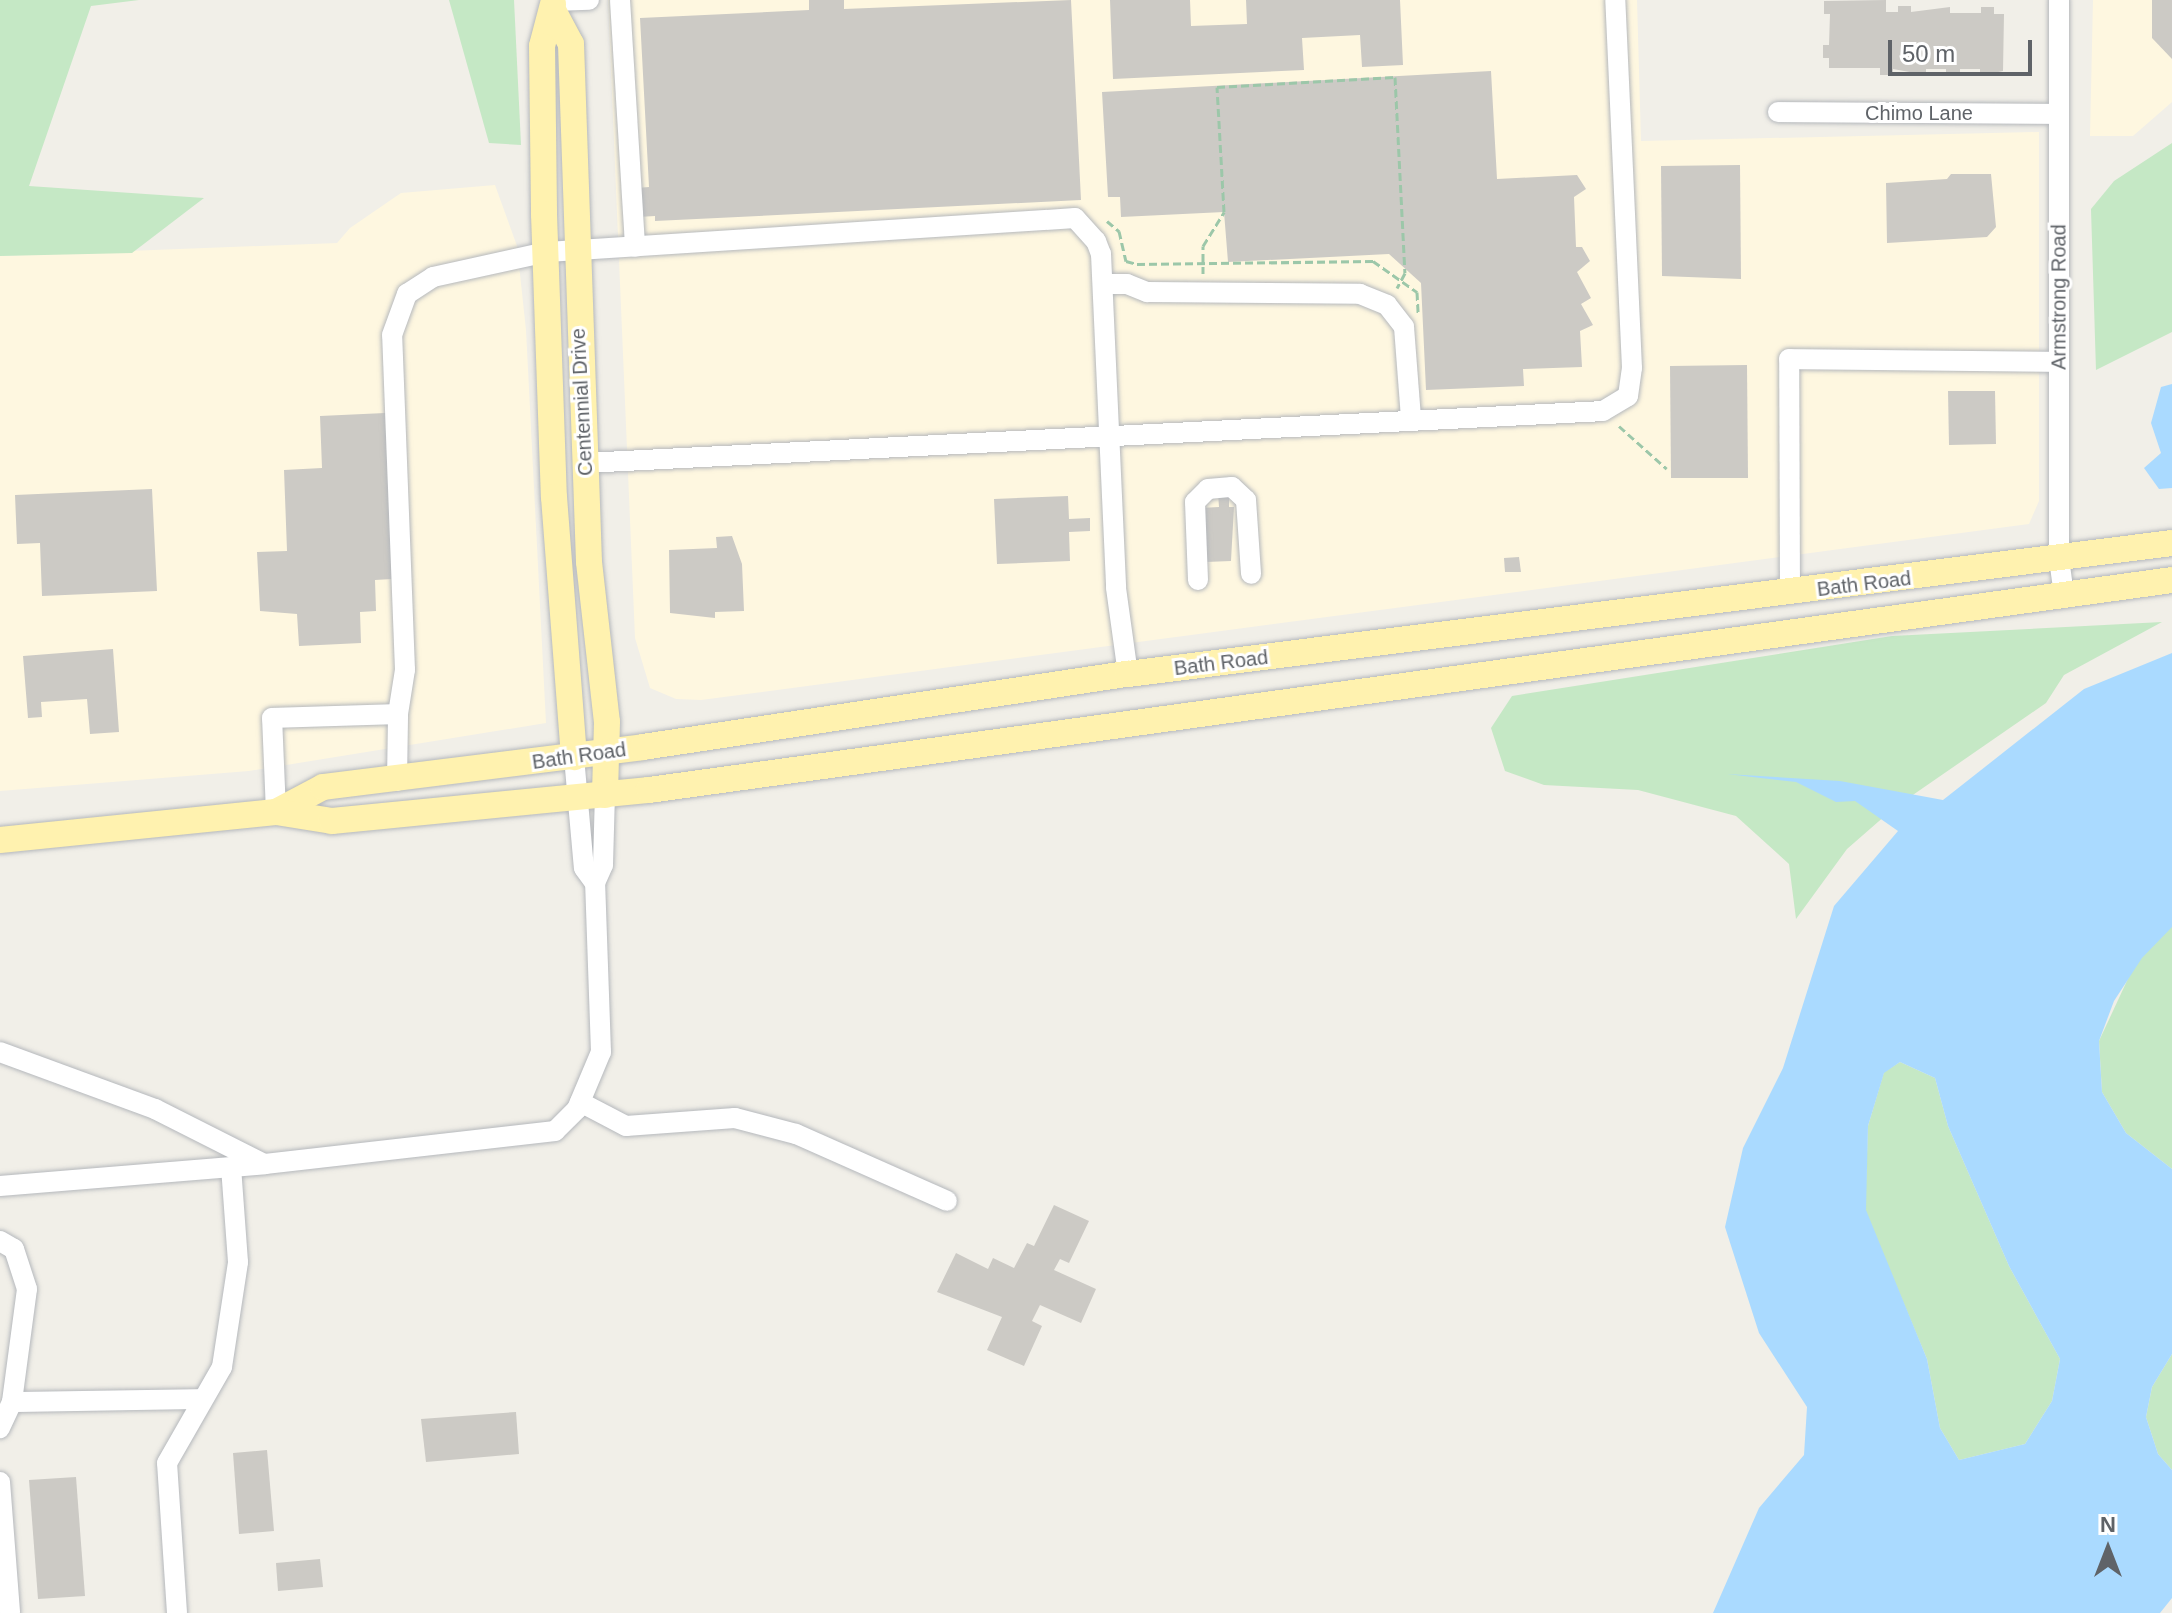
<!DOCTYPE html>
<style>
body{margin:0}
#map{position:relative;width:2172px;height:1613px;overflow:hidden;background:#f1efe8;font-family:Helvetica,sans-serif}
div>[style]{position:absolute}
.commercial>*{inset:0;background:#fef7e0}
.green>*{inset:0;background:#c5e8c5}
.water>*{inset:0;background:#aadaff}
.building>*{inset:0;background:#cccac5}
.path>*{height:3px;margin-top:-1.5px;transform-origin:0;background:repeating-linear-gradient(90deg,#9cc7a9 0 8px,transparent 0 12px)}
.roads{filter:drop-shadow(0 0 2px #b5b8bc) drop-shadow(0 0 2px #b5b8bc)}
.minor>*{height:20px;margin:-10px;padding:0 10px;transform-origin:10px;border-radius:10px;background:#fff}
.major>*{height:26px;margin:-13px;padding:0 13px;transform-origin:13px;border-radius:13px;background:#fff2af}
span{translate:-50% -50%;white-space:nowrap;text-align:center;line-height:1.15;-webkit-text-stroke:6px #fff;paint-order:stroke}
.street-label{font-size:20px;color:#5f6368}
.north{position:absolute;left:2068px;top:1509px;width:80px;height:80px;-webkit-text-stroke:6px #fff;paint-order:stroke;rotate:0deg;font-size:22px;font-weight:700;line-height:32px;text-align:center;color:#5f6368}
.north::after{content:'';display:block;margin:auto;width:28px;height:36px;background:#5f6368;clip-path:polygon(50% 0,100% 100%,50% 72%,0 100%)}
.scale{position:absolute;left:1888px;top:40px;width:144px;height:36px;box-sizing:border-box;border:4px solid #5f6368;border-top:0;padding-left:10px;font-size:24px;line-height:28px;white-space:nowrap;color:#5f6368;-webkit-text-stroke:6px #fff;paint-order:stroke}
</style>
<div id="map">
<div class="commercial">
<div style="clip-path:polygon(608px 0,1637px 0,1641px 141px,2039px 132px,2039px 501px,2029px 524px,701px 700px,676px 699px,650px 688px,635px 638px)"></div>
<div style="clip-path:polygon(2093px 0,2172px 0,2172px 102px,2133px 136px,2090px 136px)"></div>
<div style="clip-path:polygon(495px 185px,517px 246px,526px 330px,546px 723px,249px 771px,0 791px,0 256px,337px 243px,350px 228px,401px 193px)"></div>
</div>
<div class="green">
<div style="clip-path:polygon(0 0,139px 0,91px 6px,29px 186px,204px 198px,132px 253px,0 256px)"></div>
<div style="clip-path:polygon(449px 0,514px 0,521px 145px,489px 143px)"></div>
<div style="clip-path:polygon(2172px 143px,2172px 332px,2096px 370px,2091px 209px,2114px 181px)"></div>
<div style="clip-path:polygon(2162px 622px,2064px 675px,2046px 703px,1894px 808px,1847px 849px,1796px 919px,1789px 864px,1736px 816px,1638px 790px,1544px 785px,1505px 771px,1491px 728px,1512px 696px,1892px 636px)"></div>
<div style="clip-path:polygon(2172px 884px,2172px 1169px,2126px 1133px,2102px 1092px,2099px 1041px)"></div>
<div style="clip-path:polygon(1900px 1062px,1935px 1078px,1948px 1126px,2009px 1266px,2060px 1359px,2052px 1401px,2025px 1444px,1959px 1460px,1940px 1428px,1927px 1359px,1865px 1211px,1868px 1126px,1884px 1072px)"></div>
<div style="clip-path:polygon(2172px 1354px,2172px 1470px,2158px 1454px,2146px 1417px,2152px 1387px)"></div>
</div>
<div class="water">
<div style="clip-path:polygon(2172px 384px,2172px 488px,2159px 489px,2144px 468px,2161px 453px,2151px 423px,2161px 387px)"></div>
<div style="clip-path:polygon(evenodd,2172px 653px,2172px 927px,2142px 958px,2114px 1001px,2099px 1041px,2102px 1092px,2126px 1133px,2172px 1169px,2172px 1354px,2152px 1387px,2146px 1417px,2158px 1454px,2172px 1470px,2172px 1598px,2160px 1613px,1713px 1613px,1759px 1508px,1804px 1455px,1807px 1407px,1759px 1333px,1725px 1227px,1743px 1148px,1783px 1068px,1834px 906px,1898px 831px,1855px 801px,1836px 802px,1796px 782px,1727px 774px,1840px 781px,1943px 800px,2084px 689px,2172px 653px,1900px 1062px,1935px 1078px,1948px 1126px,2009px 1266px,2060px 1359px,2052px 1401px,2025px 1444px,1959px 1460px,1940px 1428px,1927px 1359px,1866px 1210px,1868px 1126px,1884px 1073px,1900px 1062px)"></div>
</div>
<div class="building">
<div style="clip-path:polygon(809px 0,844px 0,844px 9px,1071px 0,1081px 200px,655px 221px,655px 216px,638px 217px,637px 188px,649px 187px,640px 18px,809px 10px)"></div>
<div style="clip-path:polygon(1110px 0,1190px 0,1191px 26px,1247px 24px,1246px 0,1400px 0,1403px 65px,1362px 67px,1360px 35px,1302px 38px,1304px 70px,1113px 79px)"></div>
<div style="clip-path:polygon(1886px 0,1886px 12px,1898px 12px,1898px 6px,1911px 6px,1911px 12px,1950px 7px,1950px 13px,1981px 13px,1981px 7px,1994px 7px,1994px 14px,2004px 14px,2003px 71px,1980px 76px,1980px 69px,1960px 69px,1960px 76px,1946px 76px,1946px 69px,1926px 69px,1926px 75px,1893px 69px,1893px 75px,1880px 75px,1880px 68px,1829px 68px,1829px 58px,1823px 58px,1823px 45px,1829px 45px,1830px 14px,1824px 14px,1824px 1px)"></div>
<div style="clip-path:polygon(2152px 0,2172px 0,2172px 59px,2152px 38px)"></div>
<div style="clip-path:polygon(1491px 71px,1497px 179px,1577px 175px,1586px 189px,1574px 197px,1576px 247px,1582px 247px,1590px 261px,1577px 272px,1591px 298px,1581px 304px,1593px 325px,1580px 331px,1582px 367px,1523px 369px,1524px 386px,1426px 390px,1421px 283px,1389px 254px,1228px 262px,1224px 212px,1121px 217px,1120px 197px,1108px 197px,1102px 92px)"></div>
<div style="clip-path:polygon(1740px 165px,1741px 279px,1662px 276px,1661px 166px)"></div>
<div style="clip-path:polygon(1951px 174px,1991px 174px,1996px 227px,1987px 237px,1887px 243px,1886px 183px,1947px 179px)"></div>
<div style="clip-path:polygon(1747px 365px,1748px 478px,1671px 478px,1670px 366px)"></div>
<div style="clip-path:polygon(1948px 391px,1995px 391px,1996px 444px,1949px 445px)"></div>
<div style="clip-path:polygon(385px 413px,392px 579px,375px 580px,376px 611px,360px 612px,361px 643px,299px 646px,297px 614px,260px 611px,257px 552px,287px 551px,284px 470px,322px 468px,320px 416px)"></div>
<div style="clip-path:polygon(152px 489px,157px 591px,42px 596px,40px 543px,17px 544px,15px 495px)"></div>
<div style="clip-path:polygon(1229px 492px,1229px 507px,1234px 507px,1231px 561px,1206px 562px,1200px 508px,1219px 507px,1218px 493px)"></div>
<div style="clip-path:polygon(1068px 496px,1069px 519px,1090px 518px,1090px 531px,1069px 532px,1070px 561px,997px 564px,994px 499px)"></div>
<div style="clip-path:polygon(732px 536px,742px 564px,744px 611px,715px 612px,715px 618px,670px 613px,669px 550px,717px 548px,716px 537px)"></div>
<div style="clip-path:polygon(1519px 557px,1521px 572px,1505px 572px,1504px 558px)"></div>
<div style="clip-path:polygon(113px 649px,119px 732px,90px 734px,87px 699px,41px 702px,42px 717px,28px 718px,23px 656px)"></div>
<div style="clip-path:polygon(1054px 1205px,1089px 1221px,1069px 1263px,1060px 1259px,1054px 1270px,1096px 1289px,1081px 1323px,1040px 1305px,1032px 1321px,1042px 1326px,1024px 1366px,987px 1350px,1002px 1317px,937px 1292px,956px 1253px,988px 1269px,993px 1258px,1014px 1268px,1027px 1243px,1034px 1246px)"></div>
<div style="clip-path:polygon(516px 1412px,519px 1454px,426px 1462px,421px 1419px)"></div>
<div style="clip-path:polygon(267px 1450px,274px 1531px,239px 1534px,233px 1453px)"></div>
<div style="clip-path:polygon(76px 1477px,85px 1596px,38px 1599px,29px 1480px)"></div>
<div style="clip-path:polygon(320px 1559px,323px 1587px,278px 1591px,276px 1563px)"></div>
</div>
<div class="path">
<div style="left:1107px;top:221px;width:16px;rotate:40deg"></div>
<div style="left:1119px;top:231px;width:31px;rotate:77deg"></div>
<div style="left:1126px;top:261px;width:11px;rotate:15deg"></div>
<div style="left:1137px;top:264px;width:236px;rotate:-0.7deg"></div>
<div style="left:1373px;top:261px;width:54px;rotate:35.2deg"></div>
<div style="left:1417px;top:292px;width:21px;rotate:87deg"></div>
<div style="left:1203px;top:274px;width:28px;rotate:-90deg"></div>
<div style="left:1203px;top:246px;width:40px;rotate:-58deg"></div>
<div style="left:1224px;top:212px;width:125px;rotate:-93.2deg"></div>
<div style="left:1217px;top:87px;width:178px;rotate:-3.2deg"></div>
<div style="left:1395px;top:77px;width:196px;rotate:87.1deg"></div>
<div style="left:1405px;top:273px;width:17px;rotate:118deg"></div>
<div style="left:1619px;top:426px;width:64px;rotate:41.9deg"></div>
</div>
<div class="roads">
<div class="minor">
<div style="left:620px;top:0;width:247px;rotate:86.5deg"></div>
<div style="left:2059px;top:0;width:559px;rotate:90deg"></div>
<div style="left:2059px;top:559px;width:35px;rotate:82deg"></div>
<div style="left:553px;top:1px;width:36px;rotate:-2deg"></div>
<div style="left:1778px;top:112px;width:281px;rotate:0.4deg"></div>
<div style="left:1103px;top:284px;width:24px"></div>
<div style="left:1127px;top:284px;width:22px;rotate:22deg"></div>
<div style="left:1147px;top:292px;width:213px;rotate:0.5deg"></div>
<div style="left:1360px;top:294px;width:29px;rotate:22deg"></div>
<div style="left:1387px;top:305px;width:28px;rotate:52deg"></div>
<div style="left:1404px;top:327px;width:92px;rotate:85.6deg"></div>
<div style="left:585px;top:463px;width:1019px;rotate:-2.92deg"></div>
<div style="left:1603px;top:411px;width:29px;rotate:-31deg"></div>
<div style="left:1628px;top:396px;width:28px;rotate:-82deg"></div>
<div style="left:1632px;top:368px;width:368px;rotate:-92.6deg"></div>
<div style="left:1198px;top:580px;width:78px;rotate:-92.2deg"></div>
<div style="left:1195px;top:502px;width:18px;rotate:-45deg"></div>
<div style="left:1208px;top:489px;width:24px;rotate:-5deg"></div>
<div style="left:1232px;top:487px;width:19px;rotate:43deg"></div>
<div style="left:1246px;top:500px;width:74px;rotate:86.1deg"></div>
<div style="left:1790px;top:593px;width:234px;rotate:-90.2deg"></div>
<div style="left:1789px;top:359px;width:270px;rotate:0.6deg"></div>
<div style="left:574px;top:757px;width:111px;rotate:84.9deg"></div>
<div style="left:584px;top:868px;width:19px;rotate:54deg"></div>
<div style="left:397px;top:781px;width:67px;rotate:-89.1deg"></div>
<div style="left:398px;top:714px;width:45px;rotate:-81deg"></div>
<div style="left:405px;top:670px;width:335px;rotate:-92.2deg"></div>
<div style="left:392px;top:335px;width:44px;rotate:-69.9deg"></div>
<div style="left:407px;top:294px;width:31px;rotate:-33deg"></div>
<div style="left:433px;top:277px;width:117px;rotate:-12.4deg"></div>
<div style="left:547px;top:252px;width:529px;rotate:-3.68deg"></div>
<div style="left:1075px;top:218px;width:31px;rotate:48deg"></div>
<div style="left:1096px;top:241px;width:14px;rotate:69deg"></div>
<div style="left:1101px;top:254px;width:334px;rotate:87.4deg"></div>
<div style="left:1116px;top:588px;width:87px;rotate:82.1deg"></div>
<div style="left:276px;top:812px;width:94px;rotate:-92.4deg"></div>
<div style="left:272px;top:718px;width:126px;rotate:-1.8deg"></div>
<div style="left:0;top:1052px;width:165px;rotate:20.2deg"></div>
<div style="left:155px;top:1109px;width:122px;rotate:26.8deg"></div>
<div style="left:580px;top:1102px;width:52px;rotate:27.6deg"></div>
<div style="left:626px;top:1126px;width:109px;rotate:-4.2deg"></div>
<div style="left:735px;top:1118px;width:63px;rotate:14.7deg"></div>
<div style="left:796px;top:1134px;width:165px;rotate:23.9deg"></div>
<div style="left:0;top:1186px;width:266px;rotate:-4.7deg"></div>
<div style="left:265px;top:1164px;width:292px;rotate:-6.5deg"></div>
<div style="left:555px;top:1131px;width:31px;rotate:-45deg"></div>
<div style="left:577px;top:1109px;width:62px;rotate:-67.2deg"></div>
<div style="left:601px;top:1052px;width:169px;rotate:-92deg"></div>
<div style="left:595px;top:883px;width:20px;rotate:-66deg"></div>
<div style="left:603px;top:865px;width:70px;rotate:-88.4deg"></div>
<div style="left:0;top:1241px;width:16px;rotate:30deg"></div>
<div style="left:14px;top:1249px;width:42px;rotate:72deg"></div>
<div style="left:27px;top:1289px;width:114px;rotate:97.6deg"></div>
<div style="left:12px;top:1402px;width:29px;rotate:115deg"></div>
<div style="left:12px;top:1402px;width:189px;rotate:-0.9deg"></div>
<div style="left:0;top:1482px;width:131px;rotate:85.6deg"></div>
<div style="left:177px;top:1613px;width:150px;rotate:-93.8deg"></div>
<div style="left:167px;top:1463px;width:111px;rotate:-60.2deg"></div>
<div style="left:222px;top:1367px;width:106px;rotate:-81.3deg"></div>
<div style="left:238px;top:1262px;width:95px;rotate:-94.2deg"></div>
</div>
<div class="major">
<div style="left:553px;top:4px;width:43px;rotate:104.7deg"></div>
<div style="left:542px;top:46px;width:168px;rotate:89.3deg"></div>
<div style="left:544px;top:214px;width:283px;rotate:88deg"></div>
<div style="left:554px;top:497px;width:261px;rotate:85.6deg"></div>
<div style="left:554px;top:12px;width:36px;rotate:62deg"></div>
<div style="left:571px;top:44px;width:518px;rotate:88.01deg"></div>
<div style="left:589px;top:562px;width:161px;rotate:83.6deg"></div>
<div style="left:607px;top:722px;width:73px;rotate:91.6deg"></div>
<div style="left:276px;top:812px;width:53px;rotate:-28deg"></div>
<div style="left:323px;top:787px;width:322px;rotate:-7.1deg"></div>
<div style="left:643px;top:747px;width:490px;rotate:-8.6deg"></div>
<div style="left:1128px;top:674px;width:1052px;rotate:-7.15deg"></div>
<div style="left:0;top:840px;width:277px;rotate:-5.8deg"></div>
<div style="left:276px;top:812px;width:57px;rotate:9.1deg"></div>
<div style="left:332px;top:821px;width:319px;rotate:-5.6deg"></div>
<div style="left:649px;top:790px;width:1537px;rotate:-7.85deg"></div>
</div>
</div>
<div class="street-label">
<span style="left:1919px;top:113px">Chimo Lane</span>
<span style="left:2059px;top:297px;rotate:-90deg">Armstrong Road</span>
<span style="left:582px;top:402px;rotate:-93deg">Centennial Drive</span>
<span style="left:1864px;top:584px;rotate:-7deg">Bath Road</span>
<span style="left:1221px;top:663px;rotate:-7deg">Bath Road</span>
<span style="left:579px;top:756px;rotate:-8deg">Bath Road</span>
</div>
<div class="north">N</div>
<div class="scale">50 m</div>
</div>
